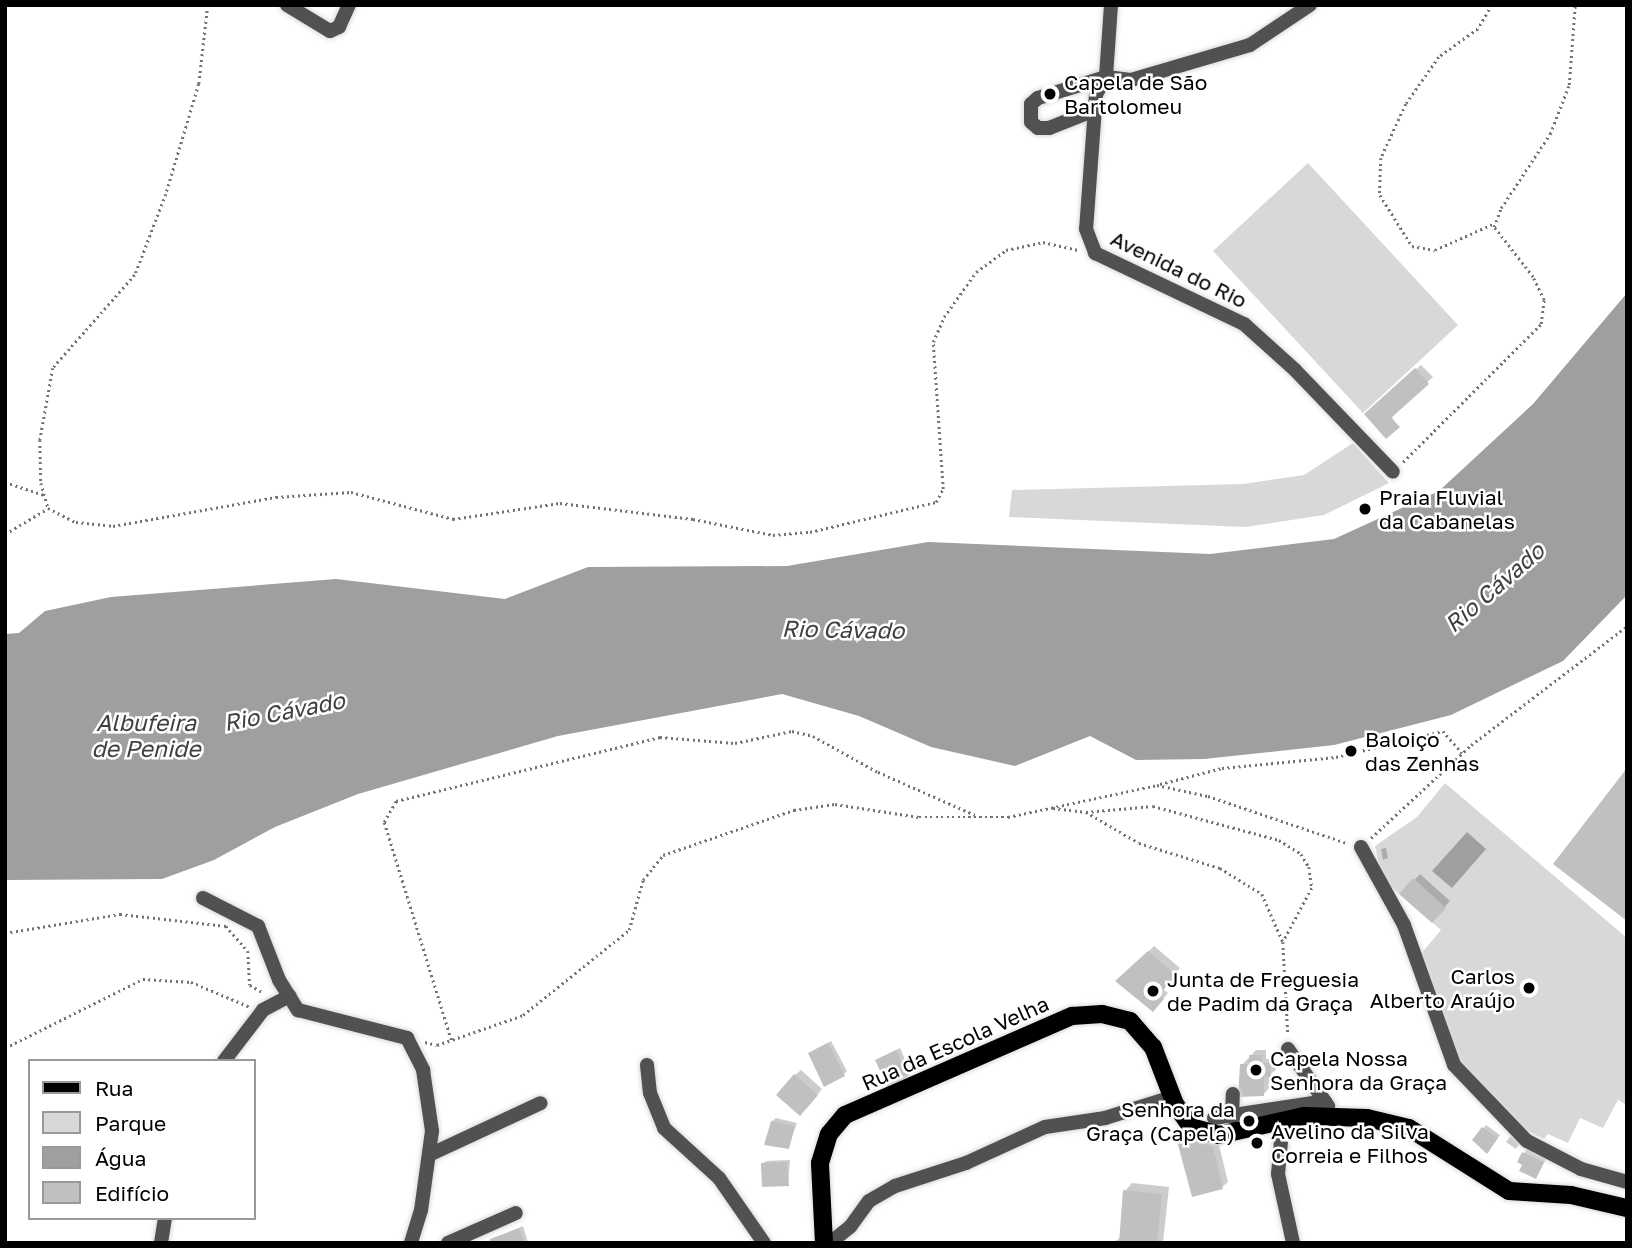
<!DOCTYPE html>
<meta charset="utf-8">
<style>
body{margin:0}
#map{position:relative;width:1632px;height:1248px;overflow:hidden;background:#fff;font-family:"Golos Text",sans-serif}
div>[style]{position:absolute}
.green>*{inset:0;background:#d8d8d8}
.water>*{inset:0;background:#9f9f9f}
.shadow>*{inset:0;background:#0003}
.building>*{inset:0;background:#c0c0c0}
.path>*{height:2.5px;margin-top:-1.25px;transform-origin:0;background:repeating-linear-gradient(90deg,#737373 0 2px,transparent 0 5.5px)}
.roads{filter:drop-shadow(0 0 2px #dbdbdb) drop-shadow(0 0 2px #dbdbdb)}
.minor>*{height:14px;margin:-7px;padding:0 7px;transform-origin:7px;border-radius:7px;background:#515151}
.major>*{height:18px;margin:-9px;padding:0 9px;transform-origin:9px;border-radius:9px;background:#000}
.dots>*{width:19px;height:19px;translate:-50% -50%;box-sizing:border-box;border:4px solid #fff;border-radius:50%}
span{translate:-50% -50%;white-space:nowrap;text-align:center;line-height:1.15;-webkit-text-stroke:5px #fff;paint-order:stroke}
.poi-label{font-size:21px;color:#000}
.left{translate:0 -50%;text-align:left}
.right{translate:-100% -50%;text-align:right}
.street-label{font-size:21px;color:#000}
.water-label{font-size:23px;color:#404040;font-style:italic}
.frame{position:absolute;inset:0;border:7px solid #000;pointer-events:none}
.legend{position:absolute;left:28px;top:1059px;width:228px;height:161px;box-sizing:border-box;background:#fff;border:2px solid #999;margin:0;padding:9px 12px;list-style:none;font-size:21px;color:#000}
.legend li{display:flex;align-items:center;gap:14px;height:35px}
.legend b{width:35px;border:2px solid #999}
</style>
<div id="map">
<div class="green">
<div style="clip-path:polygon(1308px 163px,1458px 325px,1363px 413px,1213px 251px)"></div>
<div style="clip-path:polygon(1353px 443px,1389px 483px,1324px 515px,1246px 527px,1009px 517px,1012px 490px,1243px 484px,1304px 475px)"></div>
<div style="clip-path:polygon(1445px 783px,1627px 938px,1627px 1105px,1618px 1100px,1603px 1128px,1580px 1118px,1568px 1143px,1548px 1134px,1544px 1139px,1522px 1128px,1462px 1068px,1420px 955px,1441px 930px,1382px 879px,1375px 846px,1417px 817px)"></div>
</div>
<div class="water">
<div style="clip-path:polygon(1627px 293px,1627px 595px,1563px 661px,1451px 715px,1334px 745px,1204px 759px,1136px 760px,1090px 736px,1015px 766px,931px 747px,859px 716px,782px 694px,558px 736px,358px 794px,275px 827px,214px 860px,162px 879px,5px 880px,5px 634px,19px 633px,45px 611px,111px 597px,336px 579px,505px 599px,588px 567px,787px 566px,928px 542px,1210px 554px,1334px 539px,1439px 491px,1533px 404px)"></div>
<div style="clip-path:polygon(1467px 832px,1486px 849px,1452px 888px,1432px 871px)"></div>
</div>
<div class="shadow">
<div style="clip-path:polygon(1421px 365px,1433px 377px,1391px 416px,1398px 426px,1371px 409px)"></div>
<div style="clip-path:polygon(1386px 848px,1388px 858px,1383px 860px,1381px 849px)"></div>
<div style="clip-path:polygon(1420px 874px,1450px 901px,1432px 921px,1402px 894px)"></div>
<div style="clip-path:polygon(1154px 946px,1180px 968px,1163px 989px,1168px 993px,1158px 1005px,1118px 981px)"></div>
<div style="clip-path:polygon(831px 1041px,847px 1071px,844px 1074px,814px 1050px)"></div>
<div style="clip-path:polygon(900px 1048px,911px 1074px,889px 1086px,878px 1060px)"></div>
<div style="clip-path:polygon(1256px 1050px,1266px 1050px,1266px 1059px,1276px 1058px,1276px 1070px,1269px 1075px,1269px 1088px,1264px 1094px,1242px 1065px)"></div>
<div style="clip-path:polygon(801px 1070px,822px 1089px,806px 1109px,795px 1075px)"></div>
<div style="clip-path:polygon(776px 1118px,797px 1123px,788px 1147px,772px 1121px)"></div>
<div style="clip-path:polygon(1486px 1125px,1500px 1135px,1490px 1148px,1475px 1139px)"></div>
<div style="clip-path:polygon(1192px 1134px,1218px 1141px,1228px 1182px,1222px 1187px,1179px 1142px)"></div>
<div style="clip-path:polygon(1511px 1136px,1520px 1143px,1516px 1149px,1506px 1142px)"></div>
<div style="clip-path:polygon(1527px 1149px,1546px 1159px,1538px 1174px,1519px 1161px)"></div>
<div style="clip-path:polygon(790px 1160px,788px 1184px,762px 1164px,766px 1161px)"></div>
<div style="clip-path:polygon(1132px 1183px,1169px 1187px,1163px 1243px,1113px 1243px,1121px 1237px,1125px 1191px)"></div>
<div style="clip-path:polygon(523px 1226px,528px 1243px,484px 1243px)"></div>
</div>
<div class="building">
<div style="clip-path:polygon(1415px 368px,1429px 384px,1391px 418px,1400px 427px,1386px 439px,1364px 414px)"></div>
<div style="clip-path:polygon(1627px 768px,1627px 921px,1553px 864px)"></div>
<div style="clip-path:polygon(1413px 878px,1446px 908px,1432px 923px,1399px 894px)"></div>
<div style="clip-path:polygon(1148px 951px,1176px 975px,1159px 995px,1164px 999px,1153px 1012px,1115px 981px)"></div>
<div style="clip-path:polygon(828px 1043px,845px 1076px,824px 1087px,808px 1053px)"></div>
<div style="clip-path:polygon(896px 1050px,909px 1079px,888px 1088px,875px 1060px)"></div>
<div style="clip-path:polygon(1249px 1055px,1262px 1055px,1262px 1063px,1271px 1063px,1271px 1077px,1264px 1077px,1264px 1096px,1238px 1097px,1240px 1064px,1249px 1064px)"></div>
<div style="clip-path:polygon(794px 1074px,818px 1095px,800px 1116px,776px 1095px)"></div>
<div style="clip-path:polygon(771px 1121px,795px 1126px,789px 1149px,764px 1145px)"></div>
<div style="clip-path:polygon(1482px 1127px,1498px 1138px,1487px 1154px,1472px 1140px)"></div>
<div style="clip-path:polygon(1185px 1138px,1213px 1146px,1223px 1189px,1192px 1197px,1177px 1141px)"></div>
<div style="clip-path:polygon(1522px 1152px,1544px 1162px,1536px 1179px,1519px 1171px,1522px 1165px,1517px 1162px)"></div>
<div style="clip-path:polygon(787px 1162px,789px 1186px,762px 1187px,761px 1163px)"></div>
<div style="clip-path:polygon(1123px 1190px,1162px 1194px,1157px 1243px,1119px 1243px)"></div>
<div style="clip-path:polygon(519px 1228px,524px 1243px,491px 1243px,490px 1239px)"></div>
</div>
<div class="path">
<div style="left:208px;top:5px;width:80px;rotate:96.5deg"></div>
<div style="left:199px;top:84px;width:115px;rotate:106.7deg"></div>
<div style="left:166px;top:194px;width:87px;rotate:110.9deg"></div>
<div style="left:135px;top:275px;width:124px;rotate:131.4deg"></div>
<div style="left:53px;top:368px;width:73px;rotate:100.2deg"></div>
<div style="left:40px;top:440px;width:43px;rotate:88.7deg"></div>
<div style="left:41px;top:483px;width:26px;rotate:74deg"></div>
<div style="left:48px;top:508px;width:31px;rotate:27deg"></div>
<div style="left:76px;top:522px;width:37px;rotate:6deg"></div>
<div style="left:113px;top:526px;width:166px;rotate:-10.1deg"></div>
<div style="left:276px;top:497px;width:75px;rotate:-3.8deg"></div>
<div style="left:351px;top:492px;width:106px;rotate:14.8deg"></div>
<div style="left:453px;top:519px;width:108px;rotate:-8.5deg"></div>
<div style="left:560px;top:503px;width:134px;rotate:6.9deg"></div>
<div style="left:693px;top:519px;width:82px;rotate:11.3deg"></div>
<div style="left:773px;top:535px;width:37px;rotate:-5deg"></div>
<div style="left:810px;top:532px;width:130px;rotate:-13.4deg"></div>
<div style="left:936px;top:502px;width:15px;rotate:-62deg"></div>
<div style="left:943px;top:489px;width:147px;rotate:-93.9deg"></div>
<div style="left:933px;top:342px;width:27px;rotate:-66deg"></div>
<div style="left:944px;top:317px;width:55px;rotate:-54.6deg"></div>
<div style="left:976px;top:272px;width:37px;rotate:-36deg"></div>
<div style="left:1006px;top:250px;width:38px;rotate:-12deg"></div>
<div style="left:1043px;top:242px;width:37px;rotate:13deg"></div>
<div style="left:1492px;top:5px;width:28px;rotate:120deg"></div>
<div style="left:1478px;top:29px;width:48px;rotate:144.3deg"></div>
<div style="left:1439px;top:57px;width:57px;rotate:125.1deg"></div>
<div style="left:1406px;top:104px;width:60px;rotate:114.8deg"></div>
<div style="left:1381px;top:158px;width:37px;rotate:92deg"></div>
<div style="left:1380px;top:195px;width:60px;rotate:57.9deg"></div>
<div style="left:1412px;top:246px;width:23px;rotate:10deg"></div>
<div style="left:1435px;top:250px;width:66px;rotate:-24.2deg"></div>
<div style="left:1403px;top:462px;width:195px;rotate:-45deg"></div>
<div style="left:1541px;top:324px;width:24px;rotate:-83deg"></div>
<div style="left:1544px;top:300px;width:25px;rotate:-116deg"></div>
<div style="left:1533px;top:277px;width:63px;rotate:-128deg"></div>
<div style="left:1494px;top:227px;width:20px;rotate:-70deg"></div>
<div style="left:1501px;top:208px;width:89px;rotate:-56.5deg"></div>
<div style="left:1550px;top:134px;width:53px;rotate:-68.8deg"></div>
<div style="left:1569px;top:85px;width:80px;rotate:-85.7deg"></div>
<div style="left:5px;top:482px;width:41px;rotate:18.4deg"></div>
<div style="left:5px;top:534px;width:49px;rotate:-30.8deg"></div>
<div style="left:1160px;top:784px;width:64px;rotate:-14.5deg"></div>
<div style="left:1222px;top:768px;width:115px;rotate:-5.5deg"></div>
<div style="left:1336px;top:757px;width:110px;rotate:-13.7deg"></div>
<div style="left:1443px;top:731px;width:29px;rotate:49deg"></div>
<div style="left:1053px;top:808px;width:33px;rotate:7deg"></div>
<div style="left:1086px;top:812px;width:67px;rotate:-5.1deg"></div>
<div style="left:1153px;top:806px;width:131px;rotate:15.1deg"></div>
<div style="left:1279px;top:840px;width:26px;rotate:32deg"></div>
<div style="left:1301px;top:854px;width:15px;rotate:58deg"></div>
<div style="left:1309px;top:867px;width:21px;rotate:82deg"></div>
<div style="left:1312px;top:888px;width:61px;rotate:118.2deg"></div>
<div style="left:1283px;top:942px;width:93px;rotate:86.9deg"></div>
<div style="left:1086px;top:812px;width:61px;rotate:30.3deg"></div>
<div style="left:1139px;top:843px;width:85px;rotate:17.2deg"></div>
<div style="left:1220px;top:868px;width:49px;rotate:31.8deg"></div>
<div style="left:1262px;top:894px;width:52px;rotate:66.4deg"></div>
<div style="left:1371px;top:838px;width:137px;rotate:-42.9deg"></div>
<div style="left:1471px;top:745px;width:196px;rotate:-37.3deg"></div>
<div style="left:5px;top:933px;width:117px;rotate:-9.4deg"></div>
<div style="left:120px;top:914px;width:107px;rotate:6.5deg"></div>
<div style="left:226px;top:926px;width:33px;rotate:49deg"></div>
<div style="left:248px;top:951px;width:34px;rotate:87deg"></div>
<div style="left:250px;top:985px;width:16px;rotate:30deg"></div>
<div style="left:451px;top:1040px;width:228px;rotate:-107.1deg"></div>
<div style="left:384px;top:822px;width:24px;rotate:-60deg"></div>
<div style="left:396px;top:801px;width:272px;rotate:-13.6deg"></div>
<div style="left:660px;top:737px;width:75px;rotate:4.6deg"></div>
<div style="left:735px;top:743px;width:58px;rotate:-11.9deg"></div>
<div style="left:792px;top:731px;width:22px;rotate:13deg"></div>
<div style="left:813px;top:736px;width:74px;rotate:29deg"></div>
<div style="left:878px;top:772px;width:106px;rotate:23.9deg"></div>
<div style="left:425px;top:1042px;width:12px;rotate:14deg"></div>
<div style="left:437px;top:1045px;width:91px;rotate:-19.2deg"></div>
<div style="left:523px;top:1015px;width:136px;rotate:-38.7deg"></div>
<div style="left:629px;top:930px;width:52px;rotate:-74.4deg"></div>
<div style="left:643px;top:880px;width:32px;rotate:-51deg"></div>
<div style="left:663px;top:855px;width:139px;rotate:-19deg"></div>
<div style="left:794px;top:810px;width:41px;rotate:-8.3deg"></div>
<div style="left:835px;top:804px;width:85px;rotate:8.8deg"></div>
<div style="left:919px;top:817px;width:89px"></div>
<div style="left:1008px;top:817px;width:152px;rotate:-12.1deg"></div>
<div style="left:1157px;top:785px;width:52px;rotate:12.2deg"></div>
<div style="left:1208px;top:796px;width:147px;rotate:18.7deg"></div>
<div style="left:5px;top:1048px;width:154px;rotate:-26.6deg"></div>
<div style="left:143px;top:979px;width:48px;rotate:3.6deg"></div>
<div style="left:191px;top:982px;width:64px;rotate:23deg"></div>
</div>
<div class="roads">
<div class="minor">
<div style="left:287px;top:5px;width:50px;rotate:31.2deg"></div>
<div style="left:330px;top:31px;width:10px;rotate:-24deg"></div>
<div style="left:339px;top:27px;width:24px;rotate:-66deg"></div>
<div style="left:1111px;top:5px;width:72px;rotate:94deg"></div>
<div style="left:1106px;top:77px;width:20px;rotate:120deg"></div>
<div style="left:1096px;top:94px;width:135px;rotate:94.2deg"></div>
<div style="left:1086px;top:229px;width:26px;rotate:69deg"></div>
<div style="left:1095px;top:253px;width:165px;rotate:25.5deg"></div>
<div style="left:1244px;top:324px;width:69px;rotate:42deg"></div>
<div style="left:1295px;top:370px;width:141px;rotate:46.1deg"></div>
<div style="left:1095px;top:110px;width:49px;rotate:158.6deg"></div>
<div style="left:1049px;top:128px;width:11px;rotate:180deg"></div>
<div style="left:1038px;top:128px;width:9px;rotate:-139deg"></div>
<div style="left:1031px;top:122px;width:18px;rotate:-90deg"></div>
<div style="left:1031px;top:104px;width:9px;rotate:-41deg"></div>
<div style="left:1038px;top:98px;width:71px;rotate:-17.2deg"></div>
<div style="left:1106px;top:77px;width:25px;rotate:7deg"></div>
<div style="left:1131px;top:80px;width:124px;rotate:-16.4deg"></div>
<div style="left:1250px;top:45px;width:72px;rotate:-33.7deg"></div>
<div style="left:1361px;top:847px;width:89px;rotate:61.1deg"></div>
<div style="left:1404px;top:925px;width:149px;rotate:70.3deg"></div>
<div style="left:1454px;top:1065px;width:105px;rotate:46.2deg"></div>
<div style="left:1527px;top:1141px;width:61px;rotate:27.4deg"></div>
<div style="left:1581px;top:1169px;width:48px;rotate:15.8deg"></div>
<div style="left:203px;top:898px;width:62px;rotate:27deg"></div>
<div style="left:258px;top:926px;width:58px;rotate:68.7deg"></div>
<div style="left:279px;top:980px;width:36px;rotate:58deg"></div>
<div style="left:298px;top:1010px;width:113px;rotate:14.4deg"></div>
<div style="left:407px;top:1038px;width:36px;rotate:63deg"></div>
<div style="left:423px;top:1070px;width:62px;rotate:81.6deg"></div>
<div style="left:432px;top:1131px;width:80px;rotate:97.9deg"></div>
<div style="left:421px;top:1210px;width:34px;rotate:107deg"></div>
<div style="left:1288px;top:1049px;width:70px;rotate:54.9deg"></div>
<div style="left:224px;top:1061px;width:64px;rotate:-52.6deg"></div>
<div style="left:263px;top:1010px;width:30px;rotate:-28deg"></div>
<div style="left:647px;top:1065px;width:28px;rotate:84deg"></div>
<div style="left:650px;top:1093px;width:38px;rotate:68deg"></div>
<div style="left:664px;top:1128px;width:74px;rotate:42.3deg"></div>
<div style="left:719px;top:1178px;width:79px;rotate:55.3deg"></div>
<div style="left:1232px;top:1117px;width:23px;rotate:-88deg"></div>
<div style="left:1214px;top:1118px;width:112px;rotate:-8.7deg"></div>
<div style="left:1283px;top:1120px;width:54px;rotate:95.3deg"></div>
<div style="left:1278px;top:1174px;width:71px;rotate:77.7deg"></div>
<div style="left:429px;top:1155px;width:123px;rotate:-24.9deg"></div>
<div style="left:161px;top:1243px;width:25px;rotate:-81deg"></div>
<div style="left:448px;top:1243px;width:74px;rotate:-23.8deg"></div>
<div style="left:830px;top:1243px;width:26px;rotate:-39deg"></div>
<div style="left:850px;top:1227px;width:32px;rotate:-54deg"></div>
<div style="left:869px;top:1201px;width:30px;rotate:-30deg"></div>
<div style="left:895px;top:1186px;width:75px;rotate:-17.9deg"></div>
<div style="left:966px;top:1163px;width:87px;rotate:-24.5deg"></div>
<div style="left:1045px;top:1127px;width:61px;rotate:-8.5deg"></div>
<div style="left:1105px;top:1118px;width:70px;rotate:-17.4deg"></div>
</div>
<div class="major">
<div style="left:824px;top:1243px;width:80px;rotate:-92.9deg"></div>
<div style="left:820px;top:1163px;width:30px;rotate:-73deg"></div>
<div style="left:829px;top:1134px;width:25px;rotate:-50deg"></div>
<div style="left:845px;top:1115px;width:248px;rotate:-23.6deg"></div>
<div style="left:1072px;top:1016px;width:30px;rotate:-4deg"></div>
<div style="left:1102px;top:1014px;width:29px;rotate:14deg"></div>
<div style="left:1130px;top:1021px;width:35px;rotate:49deg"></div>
<div style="left:1153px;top:1047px;width:61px;rotate:68.9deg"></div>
<div style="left:1175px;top:1104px;width:28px;rotate:55deg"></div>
<div style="left:1191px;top:1127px;width:29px;rotate:16deg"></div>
<div style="left:1219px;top:1135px;width:87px;rotate:-12.6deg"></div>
<div style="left:1304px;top:1116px;width:63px;rotate:1.8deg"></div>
<div style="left:1367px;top:1118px;width:43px;rotate:13.4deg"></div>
<div style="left:1409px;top:1128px;width:118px;rotate:32.2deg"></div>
<div style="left:1509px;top:1191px;width:62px;rotate:3.7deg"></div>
<div style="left:1571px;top:1195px;width:57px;rotate:13.1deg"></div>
</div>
</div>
<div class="dots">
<div style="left:1050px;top:94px;background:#000"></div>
<div style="left:1365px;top:509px;background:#000"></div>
<div style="left:1351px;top:751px;background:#000"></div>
<div style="left:1529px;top:988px;background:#000"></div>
<div style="left:1153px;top:991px;background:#000"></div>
<div style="left:1256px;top:1070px;background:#000"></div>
<div style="left:1249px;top:1121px;background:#000"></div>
<div style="left:1257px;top:1143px;background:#000"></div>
</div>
<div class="poi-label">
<span class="left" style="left:1064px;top:94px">Capela de São<br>Bartolomeu</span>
<span class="left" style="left:1379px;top:509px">Praia Fluvial<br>da Cabanelas</span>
<span class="left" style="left:1365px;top:751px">Baloiço<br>das Zenhas</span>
<span class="right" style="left:1515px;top:988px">Carlos<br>Alberto Araújo</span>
<span class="left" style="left:1167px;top:991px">Junta de Freguesia<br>de Padim da Graça</span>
<span class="left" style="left:1270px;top:1070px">Capela Nossa<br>Senhora da Graça</span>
<span class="right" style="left:1235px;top:1121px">Senhora da<br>Graça (Capela)</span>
<span class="left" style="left:1271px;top:1143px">Avelino da Silva<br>Correia e Filhos</span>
</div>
<div class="street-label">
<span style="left:1179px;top:269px;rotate:26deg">Avenida do Rio</span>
<span style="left:955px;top:1043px;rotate:-24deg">Rua da Escola Velha</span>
</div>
<div class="water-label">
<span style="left:1494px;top:587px;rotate:-41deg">Rio Cávado</span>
<span style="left:843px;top:629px;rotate:1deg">Rio Cávado</span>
<span style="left:284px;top:711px;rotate:-11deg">Rio Cávado</span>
<span style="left:146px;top:735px">Albufeira<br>de Penide</span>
</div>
<div class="frame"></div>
<ul class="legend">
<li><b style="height:9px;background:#000"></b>Rua</li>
<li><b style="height:19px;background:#d8d8d8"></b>Parque</li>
<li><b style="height:19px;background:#9f9f9f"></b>Água</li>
<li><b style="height:19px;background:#c0c0c0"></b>Edifício</li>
</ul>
</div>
